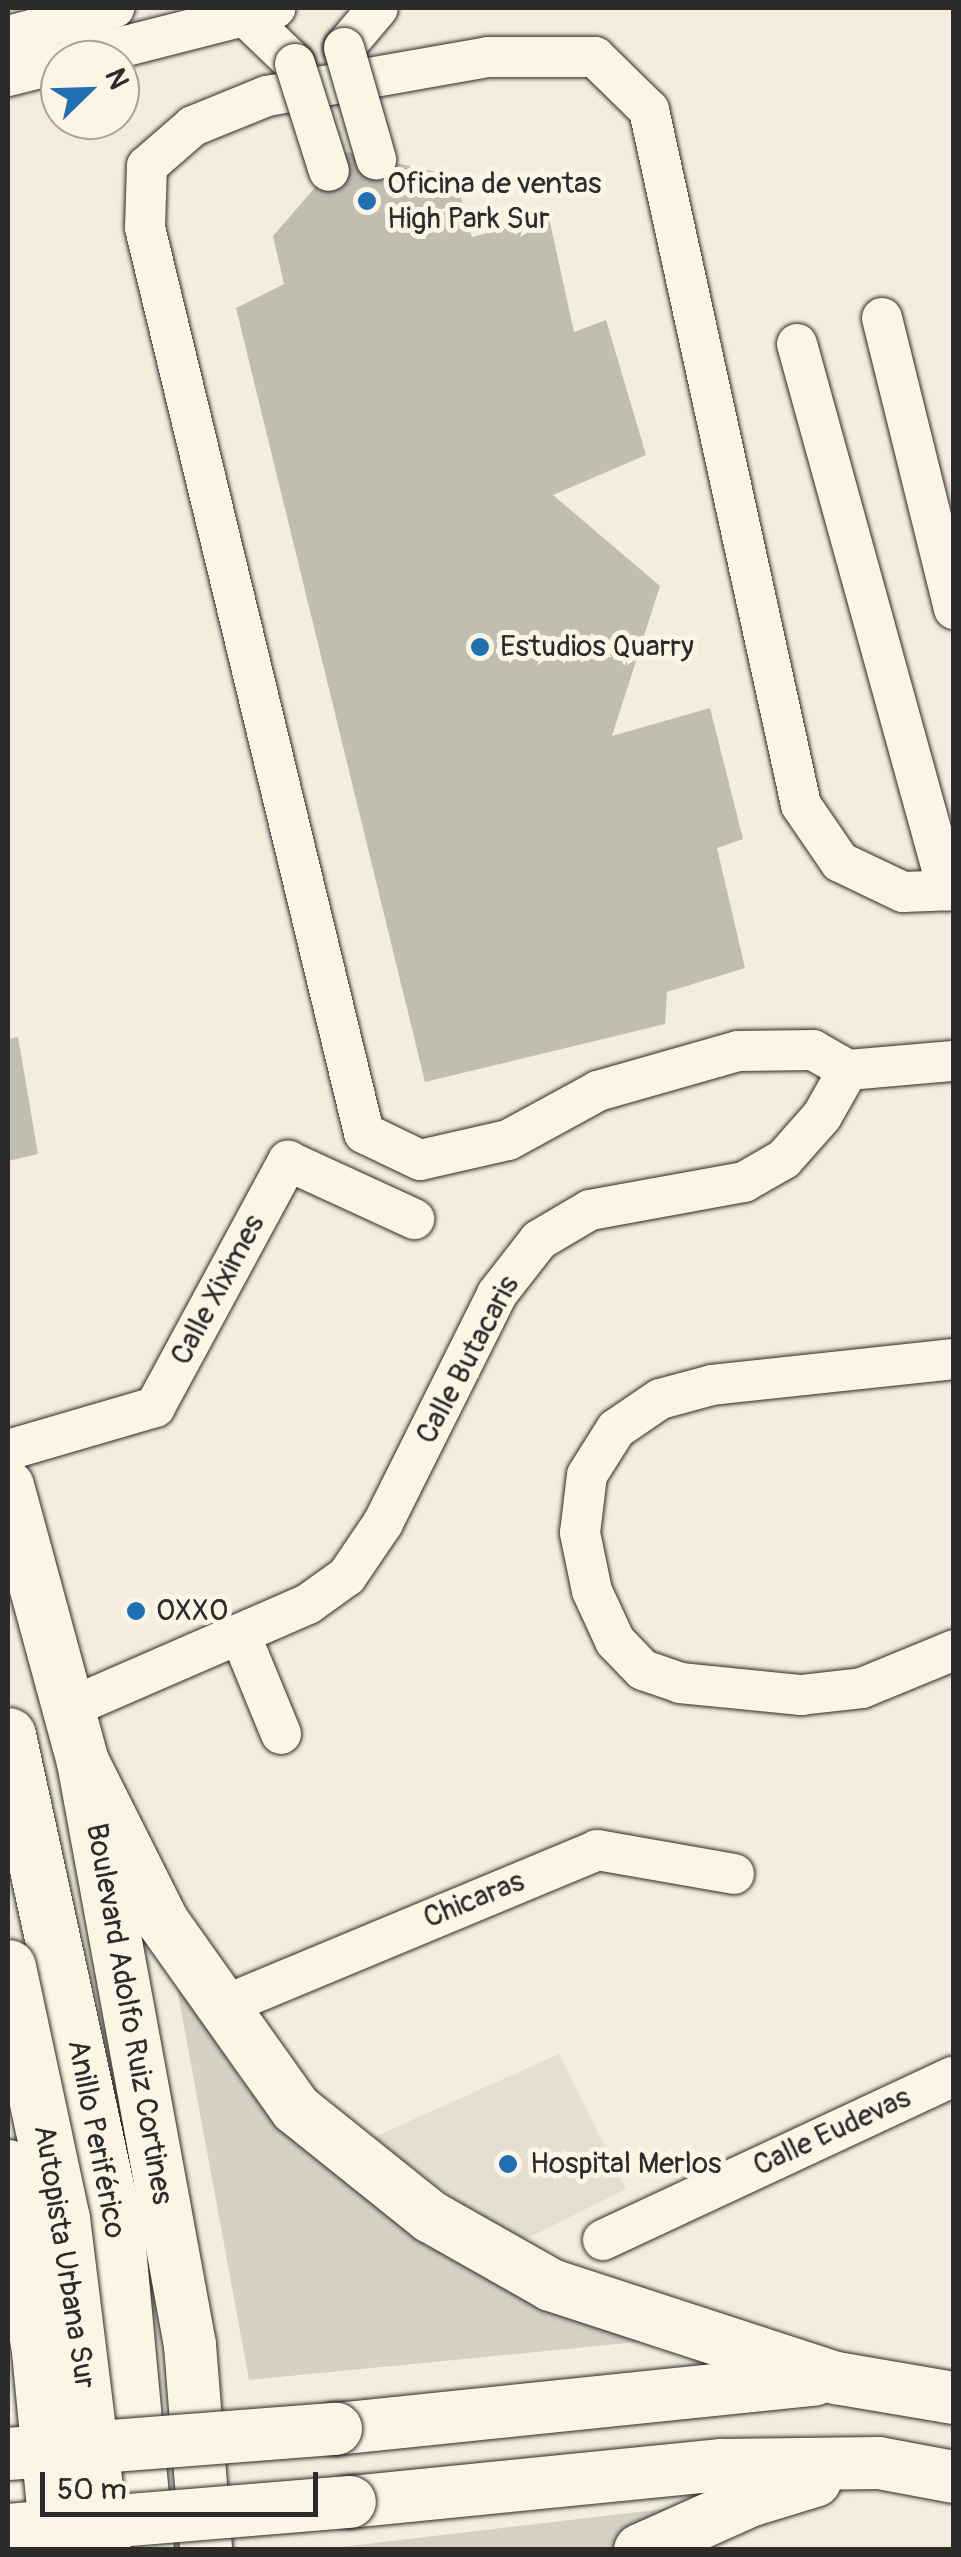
<!DOCTYPE html>
<meta charset="utf-8">
<style>
body{margin:0}
#map{position:relative;width:961px;height:2557px;overflow:hidden;background:#f4edde;font-family:Pangolin,sans-serif}
div>[style]{position:absolute}
.built>*{inset:0;background:#e5dfd0}
.green>*{inset:0;background:#d6d1c4}
.building>*{inset:0;background:#c2bdb1}
.roads{filter:drop-shadow(0 0 2px #2b2b2b) drop-shadow(0 0 2px #2b2b2b)}
.minor>*{height:40px;margin:-20px;padding:0 20px;transform-origin:20px;border-radius:20px;background:#fcf5e5}
.major>*{height:52px;margin:-26px;padding:0 26px;transform-origin:26px;border-radius:26px;background:#fcf5e5}
.highway>*{height:55px;margin:-27.5px;padding:0 27.5px;transform-origin:27.5px;border-radius:27.5px;background:#fcf5e5}
.bridges{filter:drop-shadow(0 0 2px #2b2b2b) drop-shadow(0 0 2px #2b2b2b)}
.minor-bridge>*{height:40px;margin:-20px;padding:0 20px;transform-origin:20px;border-radius:20px;background:#fcf5e5}
.major-bridge>*{height:52px;margin:-26px;padding:0 26px;transform-origin:26px;border-radius:26px;background:#fcf5e5}
.highway-bridge>*{height:55px;margin:-27.5px;padding:0 27.5px;transform-origin:27.5px;border-radius:27.5px;background:#fcf5e5}
.dots>*{width:28px;height:28px;translate:-50% -50%;box-sizing:border-box;border:5px solid #fcf5e5;border-radius:50%}
span{translate:-50% -50%;white-space:nowrap;text-align:center;line-height:1.15;-webkit-text-stroke:10px #fcf5e5;paint-order:stroke}
.poi-label{font-size:30px;color:#2b2b2b}
.left{translate:0 -50%;text-align:left}
.street-label{font-size:30px;color:#2b2b2b}
.frame{position:absolute;inset:0;border:10px solid #2b2b2b;pointer-events:none}
.north{position:absolute;left:40px;top:40px;width:100px;height:100px;box-sizing:border-box;background:#fcf5e5;border:2px solid #a8a49b;border-radius:50%;rotate:67deg;font-size:28px;font-weight:700;line-height:40px;text-align:center;color:#2b2b2b}
.north::after{content:'';display:block;margin:auto;width:35px;height:45px;background:#1f6fb2;clip-path:polygon(50% 0,100% 100%,50% 72%,0 100%)}
.scale{position:absolute;left:40px;top:2472px;width:278px;height:45px;box-sizing:border-box;border:5px solid #2b2b2b;border-top:0;padding-left:12px;font-size:30px;line-height:35px;white-space:nowrap;color:#2b2b2b;-webkit-text-stroke:8px #fcf5e5;paint-order:stroke}
</style>
<div id="map">
<div class="built">
<div style="clip-path:polygon(559px 2054px,626px 2189px,516px 2244px,372px 2138px)"></div>
</div>
<div class="green">
<div style="clip-path:polygon(175px 1977px,241px 2080px,314px 2157px,543px 2310px,668px 2339px,249px 2380px)"></div>
<div style="clip-path:polygon(714px 2503px,610px 2549px,324px 2549px)"></div>
</div>
<div class="building">
<div style="clip-path:polygon(346px 152px,455px 176px,472px 237px,549px 218px,574px 332px,606px 320px,646px 455px,553px 495px,660px 586px,612px 736px,710px 708px,743px 839px,717px 848px,745px 968px,667px 992px,665px 1024px,425px 1082px,236px 308px,284px 284px,273px 236px)"></div>
<div style="clip-path:polygon(18px 1037px,38px 1154px,8px 1161px,8px 1039px)"></div>
</div>
<div class="roads">
<div class="minor">
<div style="left:245px;top:16px;width:69px;rotate:43.8deg"></div>
<div style="left:8px;top:36px;width:110px;rotate:-14.8deg"></div>
<div style="left:344px;top:48px;width:52px;rotate:-49.6deg"></div>
<div style="left:71px;top:60px;width:211px;rotate:-14.3deg"></div>
<div style="left:8px;top:76px;width:54px;rotate:-14deg"></div>
<div style="left:882px;top:318px;width:300px;rotate:76.1deg"></div>
<div style="left:797px;top:344px;width:567px;rotate:74.57deg"></div>
<div style="left:848px;top:1070px;width:40px;rotate:-150.3deg"></div>
<div style="left:813px;top:1050px;width:75px;rotate:179.2deg"></div>
<div style="left:738px;top:1051px;width:146px;rotate:164.1deg"></div>
<div style="left:598px;top:1091px;width:102px;rotate:151.4deg"></div>
<div style="left:508px;top:1140px;width:90px;rotate:167.2deg"></div>
<div style="left:420px;top:1160px;width:62px;rotate:-154.3deg"></div>
<div style="left:364px;top:1133px;width:931px;rotate:-103.6deg"></div>
<div style="left:145px;top:228px;width:62px;rotate:-88.2deg"></div>
<div style="left:147px;top:166px;width:61px;rotate:-41deg"></div>
<div style="left:193px;top:126px;width:80px;rotate:-22.1deg"></div>
<div style="left:267px;top:96px;width:224px;rotate:-10deg"></div>
<div style="left:488px;top:57px;width:107px"></div>
<div style="left:595px;top:57px;width:76px;rotate:44.5deg"></div>
<div style="left:649px;top:110px;width:711px;rotate:77.66deg"></div>
<div style="left:801px;top:805px;width:69px;rotate:55.6deg"></div>
<div style="left:840px;top:862px;width:70px;rotate:25.5deg"></div>
<div style="left:903px;top:892px;width:51px;rotate:-2.2deg"></div>
<div style="left:848px;top:1070px;width:106px;rotate:-4.9deg"></div>
<div style="left:954px;top:1359px;width:243px;rotate:173.9deg"></div>
<div style="left:712px;top:1385px;width:54px;rotate:164.9deg"></div>
<div style="left:660px;top:1399px;width:53px;rotate:145.7deg"></div>
<div style="left:616px;top:1429px;width:54px;rotate:122.2deg"></div>
<div style="left:587px;top:1475px;width:58px;rotate:96.9deg"></div>
<div style="left:580px;top:1533px;width:59px;rotate:78.3deg"></div>
<div style="left:592px;top:1591px;width:55px;rotate:65.3deg"></div>
<div style="left:615px;top:1641px;width:40px;rotate:46deg"></div>
<div style="left:643px;top:1670px;width:39px;rotate:19deg"></div>
<div style="left:680px;top:1683px;width:122px;rotate:5.7deg"></div>
<div style="left:801px;top:1695px;width:61px;rotate:-6.5deg"></div>
<div style="left:862px;top:1688px;width:100px;rotate:-22.4deg"></div>
<div style="left:8px;top:1450px;width:153px;rotate:-16.3deg"></div>
<div style="left:155px;top:1407px;width:280px;rotate:-61.6deg"></div>
<div style="left:288px;top:1161px;width:139px;rotate:24.7deg"></div>
<div style="left:240px;top:1634px;width:108px;rotate:67.7deg"></div>
<div style="left:69px;top:1708px;width:261px;rotate:-23.5deg"></div>
<div style="left:308px;top:1604px;width:48px;rotate:-35.7deg"></div>
<div style="left:347px;top:1576px;width:64px;rotate:-55.8deg"></div>
<div style="left:383px;top:1523px;width:256px;rotate:-63.5deg"></div>
<div style="left:497px;top:1294px;width:68px;rotate:-52.1deg"></div>
<div style="left:539px;top:1240px;width:59px;rotate:-30.5deg"></div>
<div style="left:590px;top:1210px;width:157px;rotate:-10.3deg"></div>
<div style="left:744px;top:1182px;width:46px;rotate:-29.9deg"></div>
<div style="left:784px;top:1159px;width:57px;rotate:-48.5deg"></div>
<div style="left:822px;top:1116px;width:53px;rotate:-60.5deg"></div>
<div style="left:223px;top:2006px;width:405px;rotate:-22.6deg"></div>
<div style="left:597px;top:1850px;width:139px;rotate:9.9deg"></div>
<div style="left:603px;top:2240px;width:387px;rotate:-25deg"></div>
</div>
<div class="major">
<div style="left:8px;top:1486px;width:286px;rotate:74.8deg"></div>
<div style="left:83px;top:1762px;width:593px;rotate:79.6deg"></div>
<div style="left:190px;top:2345px;width:206px;rotate:85.5deg"></div>
<div style="left:83px;top:1762px;width:179px;rotate:63.4deg"></div>
<div style="left:163px;top:1922px;width:229px;rotate:54.6deg"></div>
<div style="left:296px;top:2109px;width:173px;rotate:38.7deg"></div>
<div style="left:431px;top:2217px;width:138px;rotate:29.5deg"></div>
<div style="left:551px;top:2285px;width:300px;rotate:18.1deg"></div>
<div style="left:836px;top:2378px;width:120px;rotate:9.6deg"></div>
<div style="left:336px;top:2429px;width:481px;rotate:-5.9deg"></div>
<div style="left:350px;top:2502px;width:374px;rotate:-5.7deg"></div>
<div style="left:722px;top:2465px;width:157px;rotate:-0.7deg"></div>
<div style="left:879px;top:2463px;width:76px;rotate:10.6deg"></div>
<div style="left:640px;top:2550px;width:123px;rotate:-24.1deg"></div>
<div style="left:752px;top:2500px;width:66px;rotate:-16.8deg"></div>
</div>
<div class="highway">
<div style="left:8px;top:1735px;width:514px;rotate:77.75deg"></div>
<div style="left:117px;top:2237px;width:314px;rotate:84.7deg"></div>
<div style="left:8px;top:2459px;width:91px;rotate:86.2deg"></div>
</div>
</div>
<div class="bridges">
<div class="minor-bridge">
<div style="left:344px;top:48px;width:116px;rotate:73.9deg"></div>
<div style="left:295px;top:64px;width:112px;rotate:72.4deg"></div>
</div>
<div class="major-bridge">
<div style="left:8px;top:2454px;width:329px;rotate:-4.4deg"></div>
<div style="left:8px;top:2530px;width:343px;rotate:-4.7deg"></div>
</div>
<div class="highway-bridge">
<div style="left:8px;top:1967px;width:257px;rotate:77.9deg"></div>
<div style="left:62px;top:2218px;width:335px;rotate:83deg"></div>
<div style="left:8px;top:2167px;width:187px;rotate:80.4deg"></div>
<div style="left:39px;top:2351px;width:200px;rotate:84.5deg"></div>
</div>
</div>
<div class="dots">
<div style="left:367px;top:201px;background:#1f6fb2"></div>
<div style="left:480px;top:647px;background:#1f6fb2"></div>
<div style="left:136px;top:1611px;background:#1f6fb2"></div>
<div style="left:508px;top:2164px;background:#1f6fb2"></div>
</div>
<div class="poi-label">
<span class="left" style="left:387px;top:201px">Oficina de ventas<br>High Park Sur</span>
<span class="left" style="left:500px;top:647px">Estudios Quarry</span>
<span class="left" style="left:156px;top:1611px">OXXO</span>
<span class="left" style="left:530px;top:2164px">Hospital Merlos</span>
</div>
<div class="street-label">
<span style="left:218px;top:1290px;rotate:-62deg">Calle Xiximes</span>
<span style="left:468px;top:1360px;rotate:-62deg">Calle Butacaris</span>
<span style="left:474px;top:1900px;rotate:-22deg">Chicaras</span>
<span style="left:129px;top:2014px;rotate:80deg">Boulevard Adolfo Ruiz Cortines</span>
<span style="left:832px;top:2132px;rotate:-25deg">Calle Eudevas</span>
<span style="left:96px;top:2139px;rotate:79deg">Anillo Periférico</span>
<span style="left:64px;top:2257px;rotate:81deg">Autopista Urbana Sur</span>
</div>
<div class="frame"></div>
<div class="north">N</div>
<div class="scale">50 m</div>
</div>
